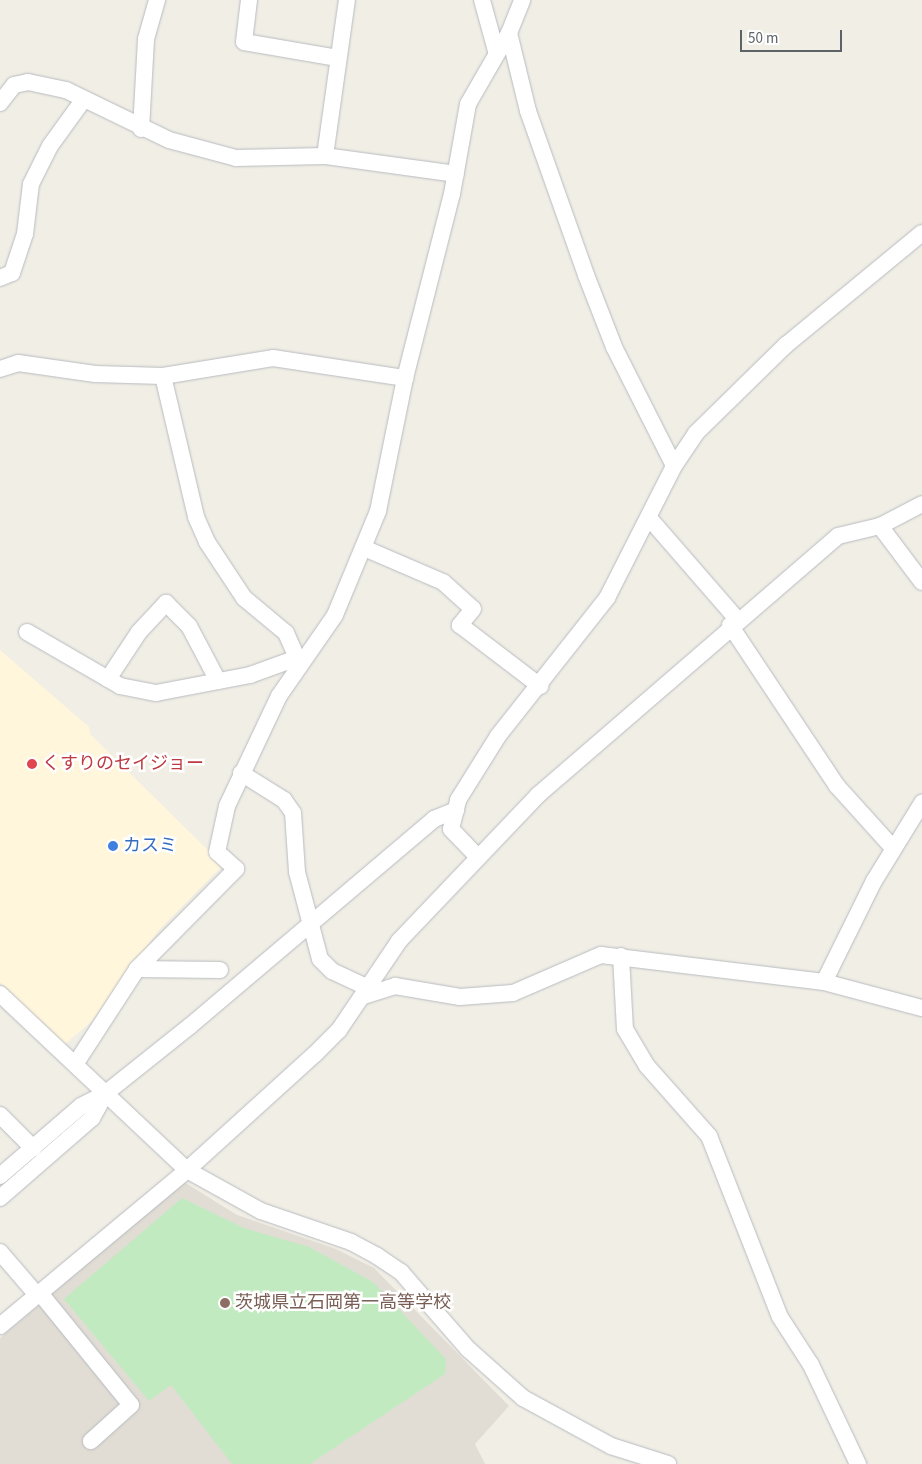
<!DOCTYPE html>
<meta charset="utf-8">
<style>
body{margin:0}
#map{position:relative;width:922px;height:1464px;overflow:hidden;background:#f0eee5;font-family:"Source Sans 3","Noto Sans JP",sans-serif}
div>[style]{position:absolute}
.commercial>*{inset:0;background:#fff6dc}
.education>*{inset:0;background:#e1ddd4}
.green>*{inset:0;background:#c1eac0}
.roads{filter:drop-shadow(0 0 1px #b8bbc0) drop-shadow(0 0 1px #b8bbc0)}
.minor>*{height:16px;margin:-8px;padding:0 8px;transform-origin:8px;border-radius:8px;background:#fff}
.dots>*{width:14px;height:14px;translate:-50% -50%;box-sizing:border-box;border:2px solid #fff;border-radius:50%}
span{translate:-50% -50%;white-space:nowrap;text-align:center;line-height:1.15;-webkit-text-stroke:5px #fff;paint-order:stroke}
.health-label{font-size:18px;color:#be3a42}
.left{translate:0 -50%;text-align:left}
.shop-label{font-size:18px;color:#366cbe}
.education-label{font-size:18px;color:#785e54}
.scale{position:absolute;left:740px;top:30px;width:102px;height:22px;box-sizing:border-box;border:2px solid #5d6267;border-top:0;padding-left:6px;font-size:15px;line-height:18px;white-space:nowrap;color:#5d6267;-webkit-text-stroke:4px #fff;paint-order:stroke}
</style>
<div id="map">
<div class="commercial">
<div style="clip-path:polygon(0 650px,89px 727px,90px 734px,223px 865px,158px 931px,92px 1021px,64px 1045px,0 982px)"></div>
</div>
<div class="education">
<div style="clip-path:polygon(184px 1182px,237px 1215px,336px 1249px,374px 1268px,509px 1406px,475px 1444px,485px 1464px,0 1464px,0 1338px)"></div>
</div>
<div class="green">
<div style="clip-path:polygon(182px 1198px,244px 1228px,309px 1247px,373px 1282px,446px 1359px,445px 1374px,310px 1464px,232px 1464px,171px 1385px,149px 1401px,64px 1299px)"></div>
</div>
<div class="roads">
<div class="minor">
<div style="left:249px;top:0;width:42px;rotate:96.8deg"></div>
<div style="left:244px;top:42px;width:95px;rotate:9.7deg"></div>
<div style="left:482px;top:0;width:53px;rotate:74.6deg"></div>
<div style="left:509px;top:33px;width:80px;rotate:76.3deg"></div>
<div style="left:528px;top:111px;width:174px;rotate:70.5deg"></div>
<div style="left:586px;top:275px;width:77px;rotate:68.7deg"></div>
<div style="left:614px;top:347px;width:133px;rotate:63.2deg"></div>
<div style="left:0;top:103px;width:23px;rotate:-52deg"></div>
<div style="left:14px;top:85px;width:14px;rotate:-12deg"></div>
<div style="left:28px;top:82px;width:39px;rotate:12deg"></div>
<div style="left:66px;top:90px;width:114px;rotate:25.9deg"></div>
<div style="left:169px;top:140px;width:69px;rotate:15deg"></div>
<div style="left:236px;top:158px;width:89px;rotate:-1.3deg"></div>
<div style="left:325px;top:156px;width:132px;rotate:7.8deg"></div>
<div style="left:141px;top:129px;width:90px;rotate:-86.8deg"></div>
<div style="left:146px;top:39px;width:41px;rotate:-74.2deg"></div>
<div style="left:325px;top:156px;width:158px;rotate:-82deg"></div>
<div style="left:0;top:278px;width:13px;rotate:-23deg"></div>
<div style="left:12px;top:273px;width:41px;rotate:-71.6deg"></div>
<div style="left:25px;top:234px;width:50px;rotate:-83.2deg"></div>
<div style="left:31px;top:184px;width:42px;rotate:-63.4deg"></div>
<div style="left:50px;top:146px;width:58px;rotate:-54.1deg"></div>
<div style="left:0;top:369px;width:19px;rotate:-18deg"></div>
<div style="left:18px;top:363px;width:78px;rotate:8.1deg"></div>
<div style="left:95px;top:374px;width:68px;rotate:1.7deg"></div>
<div style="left:163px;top:376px;width:111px;rotate:-9.3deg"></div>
<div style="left:273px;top:358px;width:134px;rotate:8.6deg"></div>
<div style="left:163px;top:376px;width:145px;rotate:76.8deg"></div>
<div style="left:196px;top:517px;width:27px;rotate:66deg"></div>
<div style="left:207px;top:542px;width:67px;rotate:56.5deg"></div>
<div style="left:244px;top:598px;width:55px;rotate:39.8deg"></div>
<div style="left:286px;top:633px;width:27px;rotate:66deg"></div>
<div style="left:650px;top:519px;width:133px;rotate:49deg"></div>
<div style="left:880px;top:526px;width:70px;rotate:53.1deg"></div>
<div style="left:364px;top:548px;width:86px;rotate:23.3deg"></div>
<div style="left:443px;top:582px;width:40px;rotate:42deg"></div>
<div style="left:473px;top:609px;width:21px;rotate:129deg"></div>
<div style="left:460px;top:625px;width:101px;rotate:37.3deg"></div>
<div style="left:730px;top:625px;width:193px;rotate:56.4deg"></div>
<div style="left:837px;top:786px;width:84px;rotate:47.9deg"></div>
<div style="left:27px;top:632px;width:108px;rotate:30.1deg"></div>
<div style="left:120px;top:686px;width:37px;rotate:11deg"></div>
<div style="left:156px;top:693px;width:96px;rotate:-10.8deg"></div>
<div style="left:250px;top:675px;width:50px;rotate:-19.9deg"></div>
<div style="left:297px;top:658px;width:6px;rotate:39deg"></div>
<div style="left:108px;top:679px;width:56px;rotate:-56.6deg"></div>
<div style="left:139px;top:632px;width:40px;rotate:-47deg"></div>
<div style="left:166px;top:603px;width:33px;rotate:45deg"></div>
<div style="left:189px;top:626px;width:62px;rotate:62.2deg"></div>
<div style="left:241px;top:773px;width:51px;rotate:32.1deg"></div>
<div style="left:284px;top:800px;width:16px;rotate:55deg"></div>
<div style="left:293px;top:813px;width:59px;rotate:86.1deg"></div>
<div style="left:297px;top:872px;width:90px;rotate:75.2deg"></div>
<div style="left:320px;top:959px;width:17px;rotate:45deg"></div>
<div style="left:332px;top:971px;width:38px;rotate:25deg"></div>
<div style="left:476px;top:855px;width:36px;rotate:-134deg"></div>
<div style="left:451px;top:829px;width:30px;rotate:-76deg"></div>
<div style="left:458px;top:800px;width:75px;rotate:-58deg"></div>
<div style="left:498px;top:736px;width:176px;rotate:-51.7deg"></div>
<div style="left:607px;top:598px;width:148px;rotate:-63.1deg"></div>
<div style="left:674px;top:466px;width:40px;rotate:-56deg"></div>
<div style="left:696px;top:433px;width:126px;rotate:-44.4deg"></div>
<div style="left:786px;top:345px;width:176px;rotate:-39.5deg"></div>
<div style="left:621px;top:956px;width:73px;rotate:86.9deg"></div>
<div style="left:625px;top:1029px;width:43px;rotate:59.3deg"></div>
<div style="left:647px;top:1066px;width:94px;rotate:48.5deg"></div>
<div style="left:709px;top:1136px;width:194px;rotate:68.6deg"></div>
<div style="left:780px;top:1317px;width:57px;rotate:57.1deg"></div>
<div style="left:811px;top:1365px;width:110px;rotate:64.6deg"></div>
<div style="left:137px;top:969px;width:83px;rotate:0.7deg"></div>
<div style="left:824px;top:982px;width:113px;rotate:-63.7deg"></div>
<div style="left:874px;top:881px;width:92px;rotate:-58.4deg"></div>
<div style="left:0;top:994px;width:257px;rotate:43.3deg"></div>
<div style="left:187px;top:1170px;width:85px;rotate:29deg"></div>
<div style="left:261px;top:1211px;width:95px;rotate:19deg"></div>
<div style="left:351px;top:1242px;width:30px;rotate:28deg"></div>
<div style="left:377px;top:1256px;width:29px;rotate:34deg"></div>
<div style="left:401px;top:1272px;width:102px;rotate:49deg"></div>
<div style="left:468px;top:1349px;width:74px;rotate:41.7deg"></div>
<div style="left:523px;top:1398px;width:100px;rotate:28.6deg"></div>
<div style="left:611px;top:1446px;width:60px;rotate:17.5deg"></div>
<div style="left:364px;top:996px;width:33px;rotate:-18deg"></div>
<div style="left:395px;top:986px;width:66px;rotate:9.6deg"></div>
<div style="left:460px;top:997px;width:53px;rotate:-4.3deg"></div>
<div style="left:513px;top:993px;width:96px;rotate:-23.4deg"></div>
<div style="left:601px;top:955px;width:225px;rotate:6.9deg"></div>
<div style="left:824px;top:982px;width:101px;rotate:14.9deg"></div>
<div style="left:76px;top:1063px;width:112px;rotate:-57deg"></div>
<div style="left:137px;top:969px;width:141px;rotate:-45.3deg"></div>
<div style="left:236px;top:869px;width:25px;rotate:-138deg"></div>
<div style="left:217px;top:852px;width:47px;rotate:-77.7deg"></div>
<div style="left:227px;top:806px;width:122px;rotate:-64.7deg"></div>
<div style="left:279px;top:696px;width:98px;rotate:-55.3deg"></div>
<div style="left:335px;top:615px;width:113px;rotate:-67.5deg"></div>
<div style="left:378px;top:511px;width:136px;rotate:-78.5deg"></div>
<div style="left:405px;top:378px;width:190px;rotate:-75.7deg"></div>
<div style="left:452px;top:194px;width:91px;rotate:-79.9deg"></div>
<div style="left:468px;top:104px;width:82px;rotate:-60deg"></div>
<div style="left:509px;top:33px;width:35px;rotate:-68deg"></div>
<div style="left:0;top:1115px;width:47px;rotate:45deg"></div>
<div style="left:0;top:1176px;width:107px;rotate:-40.8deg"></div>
<div style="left:81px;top:1106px;width:28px;rotate:-27deg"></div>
<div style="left:106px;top:1093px;width:107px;rotate:-38.6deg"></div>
<div style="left:190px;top:1026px;width:320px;rotate:-40.3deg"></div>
<div style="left:434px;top:819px;width:24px;rotate:-22deg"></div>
<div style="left:0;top:1198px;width:122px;rotate:-41deg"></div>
<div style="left:92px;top:1118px;width:29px;rotate:-61deg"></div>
<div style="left:0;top:1252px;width:57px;rotate:49.3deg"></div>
<div style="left:40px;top:1293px;width:144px;rotate:50.9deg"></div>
<div style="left:131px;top:1405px;width:54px;rotate:138deg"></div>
<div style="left:0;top:1326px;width:244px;rotate:-39.8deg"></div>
<div style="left:187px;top:1170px;width:173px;rotate:-42.2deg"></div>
<div style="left:315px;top:1054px;width:34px;rotate:-45deg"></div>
<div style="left:339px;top:1030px;width:107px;rotate:-56deg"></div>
<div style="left:399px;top:941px;width:202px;rotate:-46.4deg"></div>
<div style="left:538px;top:795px;width:396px;rotate:-40.8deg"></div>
<div style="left:838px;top:536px;width:43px;rotate:-13.4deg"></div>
<div style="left:880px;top:526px;width:47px;rotate:-27.6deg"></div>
</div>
</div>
<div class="dots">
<div style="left:32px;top:764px;background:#e0444e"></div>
<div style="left:113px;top:846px;background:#3f7fe0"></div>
<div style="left:225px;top:1303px;background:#8d6e63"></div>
</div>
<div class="health-label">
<span class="left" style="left:42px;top:764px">くすりのセイジョー</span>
</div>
<div class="shop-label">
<span class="left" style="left:123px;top:846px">カスミ</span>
</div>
<div class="education-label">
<span class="left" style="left:235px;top:1303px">茨城県立石岡第一高等学校</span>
</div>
<div class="scale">50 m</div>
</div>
